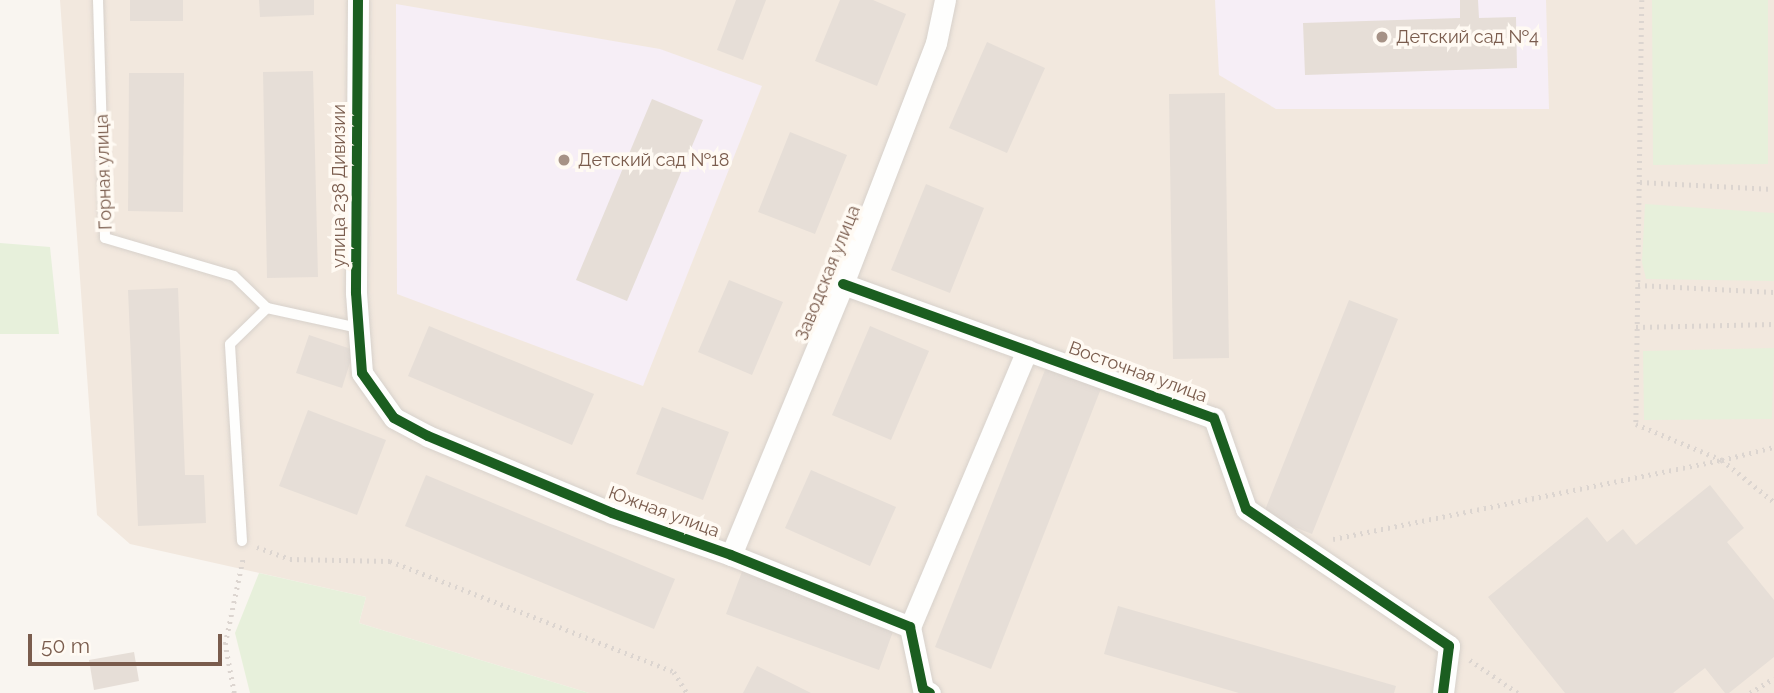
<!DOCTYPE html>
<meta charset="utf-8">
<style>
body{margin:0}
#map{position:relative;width:1774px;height:693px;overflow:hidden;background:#f9f5f0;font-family:Raleway,sans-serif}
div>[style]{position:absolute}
.residential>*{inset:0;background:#f2e8de}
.education>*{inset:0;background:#f6eef6}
.green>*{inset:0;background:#e7f0db}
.building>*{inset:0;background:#e6ded7}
.path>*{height:4.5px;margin-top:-2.25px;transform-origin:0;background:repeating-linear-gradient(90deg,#dcd5d0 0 2px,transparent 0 7px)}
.roads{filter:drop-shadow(0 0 2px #d7d1cb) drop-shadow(0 0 2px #d7d1cb)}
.service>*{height:10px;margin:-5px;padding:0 5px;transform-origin:5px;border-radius:5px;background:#fefefd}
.minor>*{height:21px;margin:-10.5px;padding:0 10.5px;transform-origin:10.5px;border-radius:10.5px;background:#fefefd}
.cycleway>*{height:10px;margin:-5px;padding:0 5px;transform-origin:5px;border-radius:5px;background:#1b5e20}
.dots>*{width:19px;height:19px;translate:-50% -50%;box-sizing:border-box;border:4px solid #fffaf3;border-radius:50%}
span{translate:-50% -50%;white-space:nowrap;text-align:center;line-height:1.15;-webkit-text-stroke:7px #fffaf3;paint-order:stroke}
.poi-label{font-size:18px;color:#7a5c4d}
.left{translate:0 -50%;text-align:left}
.street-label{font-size:18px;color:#7a5c4d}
.scale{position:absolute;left:28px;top:634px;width:194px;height:32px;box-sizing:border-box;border:4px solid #7a5c4d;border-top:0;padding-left:9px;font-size:21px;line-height:24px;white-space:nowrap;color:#7a5c4d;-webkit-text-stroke:5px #fffaf3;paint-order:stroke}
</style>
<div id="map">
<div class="residential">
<div style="clip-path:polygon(60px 0,1774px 0,1774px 693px,589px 693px,359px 623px,366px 597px,130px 544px,97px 515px)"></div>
</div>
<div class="education">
<div style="clip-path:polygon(1215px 0,1546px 0,1549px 109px,1276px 109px,1219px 75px)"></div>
<div style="clip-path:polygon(396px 4px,660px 49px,762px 86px,643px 386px,397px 294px)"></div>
</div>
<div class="green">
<div style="clip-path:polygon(1652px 0,1768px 0,1768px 164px,1653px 165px)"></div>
<div style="clip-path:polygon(1645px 204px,1774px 213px,1774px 281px,1646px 279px,1642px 262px)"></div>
<div style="clip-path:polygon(0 243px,50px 247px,59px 334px,0 334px)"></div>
<div style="clip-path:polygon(1774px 348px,1772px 419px,1644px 420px,1643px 351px)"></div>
<div style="clip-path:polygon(259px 573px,366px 597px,359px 623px,589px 693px,250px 693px,235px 633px)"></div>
</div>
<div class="building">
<div style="clip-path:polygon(130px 0,183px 0,183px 21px,130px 21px)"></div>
<div style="clip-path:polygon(259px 0,314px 0,314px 15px,260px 17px)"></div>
<div style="clip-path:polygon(736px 0,766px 0,743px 60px,717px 50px)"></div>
<div style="clip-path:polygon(840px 0,873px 0,906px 14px,877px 86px,815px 61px)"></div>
<div style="clip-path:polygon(1460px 0,1478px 0,1479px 18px,1516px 17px,1517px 68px,1305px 75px,1303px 23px,1460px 18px)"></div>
<div style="clip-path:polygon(987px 42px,1045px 68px,1007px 153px,949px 128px)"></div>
<div style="clip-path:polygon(313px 71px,318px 277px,267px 278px,263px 72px)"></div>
<div style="clip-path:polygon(129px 73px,184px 73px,183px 212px,128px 211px)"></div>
<div style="clip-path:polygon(1225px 93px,1229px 358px,1173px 359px,1169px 94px)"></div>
<div style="clip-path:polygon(652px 99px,703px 120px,627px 301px,576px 280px)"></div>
<div style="clip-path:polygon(790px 132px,847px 155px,815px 234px,758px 212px)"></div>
<div style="clip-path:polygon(926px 184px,984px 208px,950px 293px,891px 270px)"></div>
<div style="clip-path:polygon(729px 280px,783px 302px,752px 375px,698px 352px)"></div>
<div style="clip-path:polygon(178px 288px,185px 475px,204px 475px,206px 523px,138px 526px,128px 290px)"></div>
<div style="clip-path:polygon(1349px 300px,1398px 319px,1312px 534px,1263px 515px)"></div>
<div style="clip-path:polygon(429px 326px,594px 394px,572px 445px,408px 376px)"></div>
<div style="clip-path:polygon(870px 326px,929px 351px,891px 440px,832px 415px)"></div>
<div style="clip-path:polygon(309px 335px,354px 350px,342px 388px,296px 373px)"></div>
<div style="clip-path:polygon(1047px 365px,1102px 386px,991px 669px,935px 647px)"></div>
<div style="clip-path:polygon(662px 407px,729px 432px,703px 500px,636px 474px)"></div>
<div style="clip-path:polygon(308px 410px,386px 440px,357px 515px,279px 486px)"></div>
<div style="clip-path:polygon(811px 470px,896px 507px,870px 566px,785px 528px)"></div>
<div style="clip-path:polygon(426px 475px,675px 579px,654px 629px,405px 526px)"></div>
<div style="clip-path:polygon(1710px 485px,1744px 528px,1727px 542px,1774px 600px,1774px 657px,1729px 693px,1725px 693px,1705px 668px,1673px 693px,1565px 693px,1488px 597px,1587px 517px,1607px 542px,1623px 529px,1636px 545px)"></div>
<div style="clip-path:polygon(743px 569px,895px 626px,879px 670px,726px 614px)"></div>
<div style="clip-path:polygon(1118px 606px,1396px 686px,1394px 693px,1239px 693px,1104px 654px)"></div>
<div style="clip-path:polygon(134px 652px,139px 681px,94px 690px,89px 660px)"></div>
<div style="clip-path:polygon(757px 666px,811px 693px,743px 693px)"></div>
</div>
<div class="path">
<div style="left:1642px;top:0;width:424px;rotate:90.8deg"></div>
<div style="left:1636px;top:424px;width:93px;rotate:22.7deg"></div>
<div style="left:1722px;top:460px;width:67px;rotate:38.9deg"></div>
<div style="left:1640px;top:182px;width:133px;rotate:3deg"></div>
<div style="left:1638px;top:285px;width:136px;rotate:2.9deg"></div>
<div style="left:1636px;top:327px;width:138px;rotate:-1.2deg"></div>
<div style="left:1333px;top:539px;width:397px;rotate:-11.5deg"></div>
<div style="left:1722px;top:460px;width:54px;rotate:-14deg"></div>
<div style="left:257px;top:547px;width:35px;rotate:20deg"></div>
<div style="left:290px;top:559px;width:100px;rotate:1.1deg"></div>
<div style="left:390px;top:561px;width:305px;rotate:21.3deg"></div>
<div style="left:674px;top:672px;width:25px;rotate:58deg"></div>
<div style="left:1470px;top:660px;width:58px;rotate:34.5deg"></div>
<div style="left:234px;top:693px;width:50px;rotate:-100.4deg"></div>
<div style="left:225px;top:644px;width:88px;rotate:-78.2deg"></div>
<div style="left:1750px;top:693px;width:28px;rotate:-32deg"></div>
</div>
<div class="roads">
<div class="service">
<div style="left:98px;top:0;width:238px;rotate:88.3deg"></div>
<div style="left:105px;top:238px;width:134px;rotate:16.4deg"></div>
<div style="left:234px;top:276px;width:46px;rotate:44.1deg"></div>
<div style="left:267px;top:308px;width:94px;rotate:12.3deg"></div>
<div style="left:242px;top:541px;width:197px;rotate:-93.5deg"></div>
<div style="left:230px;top:344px;width:52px;rotate:-44.2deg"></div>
</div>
<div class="minor">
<div style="left:358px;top:0;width:293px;rotate:90.4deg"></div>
<div style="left:356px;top:293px;width:80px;rotate:85.7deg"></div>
<div style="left:362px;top:373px;width:55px;rotate:54.6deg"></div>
<div style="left:394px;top:418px;width:38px;rotate:28deg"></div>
<div style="left:428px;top:436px;width:199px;rotate:22.7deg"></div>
<div style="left:612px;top:513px;width:126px;rotate:19.4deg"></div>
<div style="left:731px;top:555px;width:193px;rotate:21.9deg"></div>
<div style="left:910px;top:627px;width:63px;rotate:78.2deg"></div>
<div style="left:923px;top:689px;width:8px;rotate:30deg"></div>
<div style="left:843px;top:284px;width:394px;rotate:19.9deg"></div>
<div style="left:1214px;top:418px;width:96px;rotate:70.6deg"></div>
<div style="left:1246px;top:509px;width:245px;rotate:34deg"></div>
<div style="left:1449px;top:646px;width:47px;rotate:97.3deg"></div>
<div style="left:731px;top:555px;width:293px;rotate:-67.5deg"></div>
<div style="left:843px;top:284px;width:258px;rotate:-68.9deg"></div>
<div style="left:936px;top:43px;width:44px;rotate:-78.2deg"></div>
<div style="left:910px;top:627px;width:301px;rotate:-67.1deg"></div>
</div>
</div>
<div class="cycleway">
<div style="left:358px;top:0;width:293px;rotate:90.4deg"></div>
<div style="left:356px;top:293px;width:80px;rotate:85.7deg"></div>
<div style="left:362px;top:373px;width:55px;rotate:54.6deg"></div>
<div style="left:394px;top:418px;width:38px;rotate:28deg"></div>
<div style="left:428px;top:436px;width:199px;rotate:22.7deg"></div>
<div style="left:612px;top:513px;width:126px;rotate:19.4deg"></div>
<div style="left:731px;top:555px;width:193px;rotate:21.9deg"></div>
<div style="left:910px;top:627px;width:63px;rotate:78.2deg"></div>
<div style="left:923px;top:689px;width:8px;rotate:30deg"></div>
<div style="left:843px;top:284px;width:394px;rotate:19.9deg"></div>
<div style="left:1214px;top:418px;width:96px;rotate:70.6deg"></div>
<div style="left:1246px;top:509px;width:245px;rotate:34deg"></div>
<div style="left:1449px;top:646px;width:47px;rotate:97.3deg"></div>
</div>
<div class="dots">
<div style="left:1382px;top:37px;background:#a69286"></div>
<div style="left:564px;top:160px;background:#a69286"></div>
</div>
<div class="poi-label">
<span class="left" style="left:1396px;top:37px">Детский сад №4</span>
<span class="left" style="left:578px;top:160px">Детский сад №18</span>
</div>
<div class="street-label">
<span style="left:104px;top:172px;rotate:-92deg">Горная улица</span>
<span style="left:339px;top:186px;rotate:-90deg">улица 238 Дивизии</span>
<span style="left:828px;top:273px;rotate:-68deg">Заводская улица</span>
<span style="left:1138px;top:372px;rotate:20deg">Восточная улица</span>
<span style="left:664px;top:512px;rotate:20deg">Южная улица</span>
</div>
<div class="scale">50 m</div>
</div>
